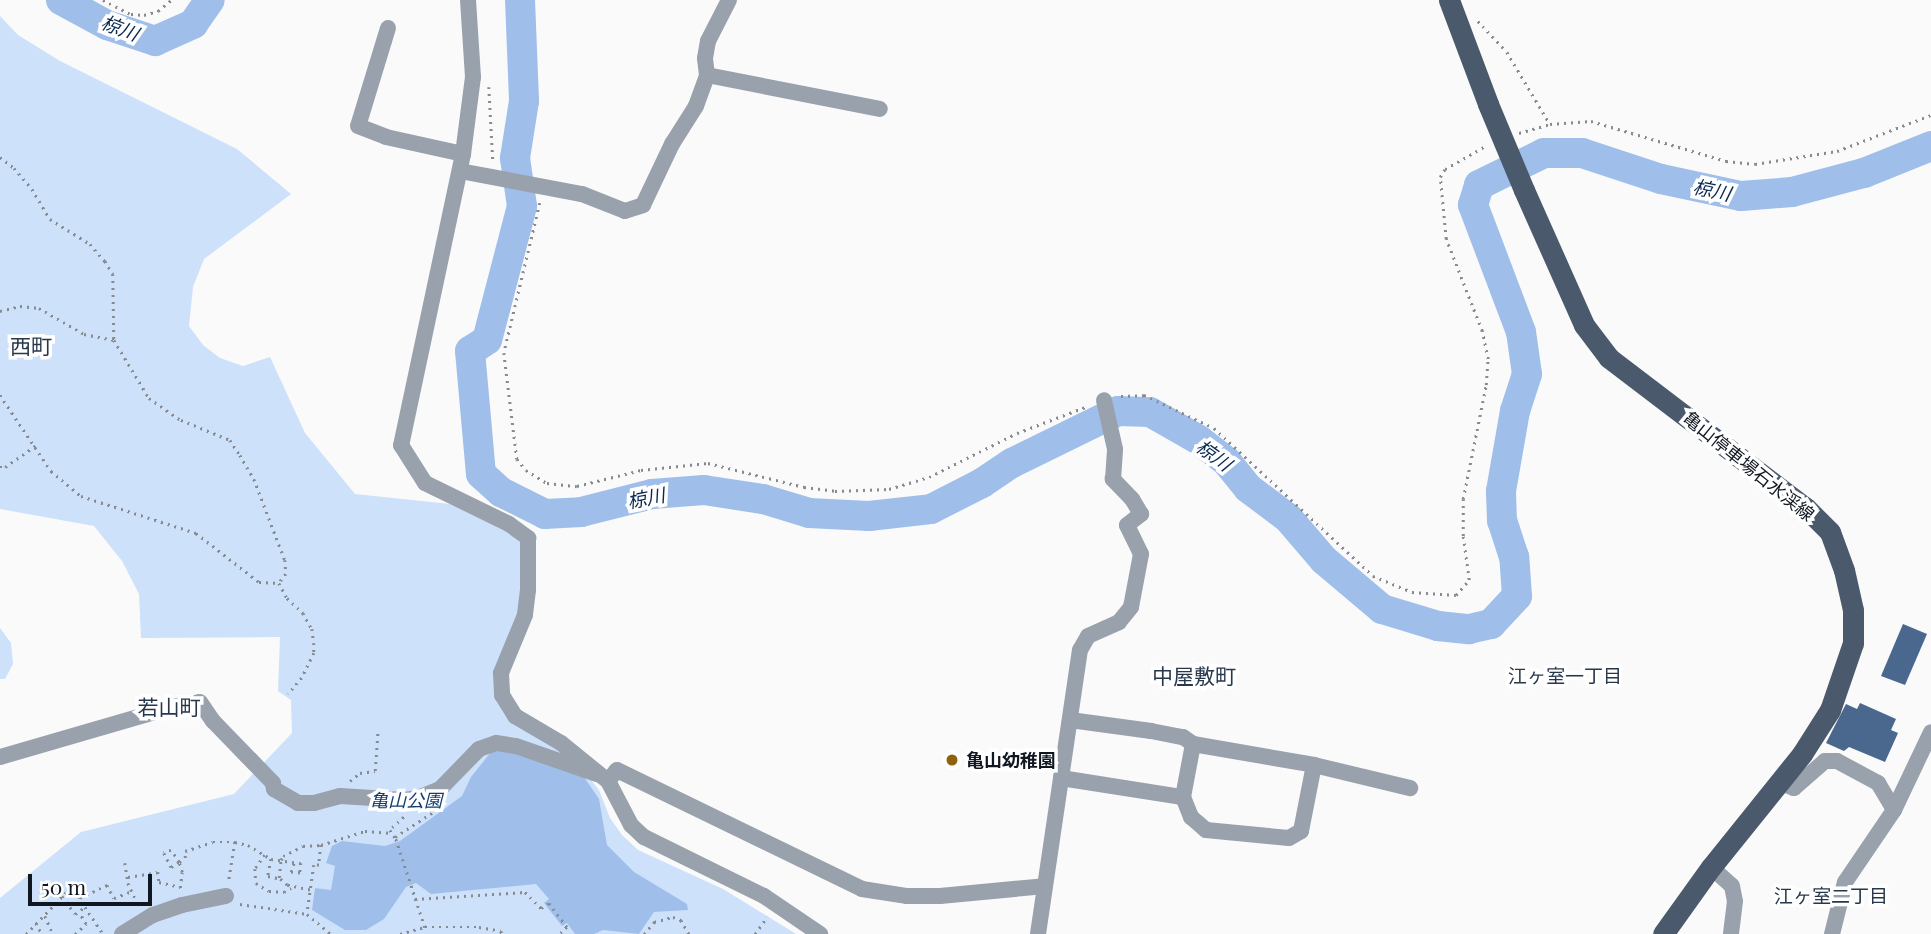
<!DOCTYPE html>
<meta charset="utf-8">
<style>
body{margin:0}
#map{position:relative;width:1931px;height:934px;overflow:hidden;background:#fafafa;font-family:"Playfair Display","Noto Sans JP",serif}
div>[style]{position:absolute}
.green>*{inset:0;background:#cde1fb}
.water>*{inset:0;background:#9fbfea}
.river>*{height:30px;margin:-15px;padding:0 15px;transform-origin:15px;border-radius:15px;background:#9fbfea}
.building>*{inset:0;background:#4a678d}
.path>*{height:2.5px;margin-top:-1.25px;transform-origin:0;background:repeating-linear-gradient(90deg,#878a8f 0 2px,transparent 0 7px)}
.minor>*{height:16px;margin:-8px;padding:0 8px;transform-origin:8px;border-radius:8px;background:#99a1ac}
.major>*{height:21px;margin:-10.5px;padding:0 10.5px;transform-origin:10.5px;border-radius:10.5px;background:#4a596c}
.major-bridge>*{height:21px;margin:-10.5px;padding:0 10.5px;transform-origin:10.5px;border-radius:10.5px;background:#4a596c}
.dots>*{width:19px;height:19px;translate:-50% -50%;box-sizing:border-box;border:4px solid #fff;border-radius:50%}
span{translate:-50% -50%;white-space:nowrap;text-align:center;line-height:1.15;-webkit-text-stroke:7px #fff;paint-order:stroke}
.street-label{font-size:18px;color:#101720}
.poi-label{font-size:18px;color:#101720;font-weight:700}
.left{translate:0 -50%;text-align:left}
.park-label{font-size:18px;color:#113d70;font-style:italic}
.water-label{font-size:19px;color:#082950;font-style:italic}
.neighbourhood-label{font-size:19px;color:#27374c}
.quarter-label{font-size:21px;color:#27374c}
.scale{position:absolute;left:28px;top:874px;width:124px;height:32px;box-sizing:border-box;border:4px solid #101720;border-top:0;padding-left:9px;font-size:21px;line-height:24px;white-space:nowrap;color:#101720;-webkit-text-stroke:5px #fff;paint-order:stroke}
</style>
<div id="map">
<div class="green">
<div style="clip-path:polygon(0 16px,18px 35px,60px 61px,237px 149px,291px 194px,204px 259px,193px 287px,189px 326px,203px 345px,220px 358px,243px 366px,270px 357px,305px 433px,355px 494px,450px 504px,506px 528px,522px 544px,523px 587px,516px 622px,497px 663px,497px 695px,576px 761px,599px 790px,610px 818px,622px 835px,638px 850px,723px 889px,796px 934px,0 934px,0 898px,81px 832px,234px 794px,292px 733px,291px 700px,278px 691px,280px 637px,141px 638px,139px 594px,122px 561px,94px 526px,0 509px)"></div>
<div style="clip-path:polygon(0 628px,11px 643px,13px 664px,5px 679px,0 679px)"></div>
</div>
<div class="water">
<div style="clip-path:polygon(512px 751px,582px 774px,599px 799px,607px 845px,634px 872px,687px 904px,688px 910px,654px 912px,639px 934px,603px 930px,594px 934px,575px 934px,567px 923px,562px 926px,544px 903px,549px 899px,536px 884px,431px 894px,416px 883px,406px 887px,384px 919px,366px 930px,345px 930px,312px 910px,315px 888px,331px 890px,335px 866px,326px 863px,332px 846px,342px 841px,385px 846px,400px 841px,462px 796px,471px 777px,491px 752px)"></div>
</div>
<div class="river">
<div style="left:61px;top:0;width:52px;rotate:28.5deg"></div>
<div style="left:107px;top:25px;width:51px;rotate:18.4deg"></div>
<div style="left:155px;top:41px;width:42px;rotate:-24.1deg"></div>
<div style="left:193px;top:24px;width:29px;rotate:-55deg"></div>
<div style="left:520px;top:0;width:101px;rotate:87.7deg"></div>
<div style="left:524px;top:101px;width:58px;rotate:99deg"></div>
<div style="left:515px;top:158px;width:49px;rotate:81.7deg"></div>
<div style="left:522px;top:206px;width:138px;rotate:104.6deg"></div>
<div style="left:487px;top:340px;width:20px;rotate:147deg"></div>
<div style="left:470px;top:351px;width:123px;rotate:84.9deg"></div>
<div style="left:481px;top:474px;width:27px;rotate:42deg"></div>
<div style="left:501px;top:492px;width:49px;rotate:26.6deg"></div>
<div style="left:545px;top:514px;width:36px;rotate:-3deg"></div>
<div style="left:581px;top:512px;width:73px;rotate:-14.2deg"></div>
<div style="left:652px;top:494px;width:52px;rotate:-4.4deg"></div>
<div style="left:704px;top:490px;width:60px;rotate:8.7deg"></div>
<div style="left:763px;top:499px;width:48px;rotate:16.9deg"></div>
<div style="left:809px;top:513px;width:60px;rotate:2.9deg"></div>
<div style="left:869px;top:516px;width:62px;rotate:-6.4deg"></div>
<div style="left:931px;top:509px;width:57px;rotate:-27deg"></div>
<div style="left:982px;top:483px;width:36px;rotate:-34deg"></div>
<div style="left:1012px;top:463px;width:118px;rotate:-26.1deg"></div>
<div style="left:1118px;top:411px;width:32px;rotate:2deg"></div>
<div style="left:1150px;top:412px;width:56px;rotate:29.7deg"></div>
<div style="left:1199px;top:440px;width:36px;rotate:38deg"></div>
<div style="left:1227px;top:462px;width:33px;rotate:51deg"></div>
<div style="left:1248px;top:488px;width:50px;rotate:36.9deg"></div>
<div style="left:1288px;top:518px;width:55px;rotate:49.4deg"></div>
<div style="left:1324px;top:560px;width:76px;rotate:40.2deg"></div>
<div style="left:1382px;top:609px;width:59px;rotate:16.9deg"></div>
<div style="left:1438px;top:626px;width:31px;rotate:6deg"></div>
<div style="left:1469px;top:629px;width:23px;rotate:-13deg"></div>
<div style="left:1491px;top:624px;width:38px;rotate:-47deg"></div>
<div style="left:1517px;top:596px;width:39px;rotate:-94deg"></div>
<div style="left:1514px;top:557px;width:38px;rotate:-108deg"></div>
<div style="left:1502px;top:521px;width:30px;rotate:-92deg"></div>
<div style="left:1501px;top:491px;width:81px;rotate:-80.1deg"></div>
<div style="left:1515px;top:411px;width:39px;rotate:-72deg"></div>
<div style="left:1527px;top:374px;width:42px;rotate:-98.1deg"></div>
<div style="left:1521px;top:332px;width:136px;rotate:-110.7deg"></div>
<div style="left:1473px;top:205px;width:21px;rotate:-73deg"></div>
<div style="left:1479px;top:185px;width:72px;rotate:-26.2deg"></div>
<div style="left:1544px;top:153px;width:38px"></div>
<div style="left:1582px;top:153px;width:83px;rotate:18.2deg"></div>
<div style="left:1661px;top:179px;width:82px;rotate:12deg"></div>
<div style="left:1741px;top:196px;width:51px;rotate:-4.5deg"></div>
<div style="left:1792px;top:192px;width:74px;rotate:-14.8deg"></div>
<div style="left:1864px;top:173px;width:72px;rotate:-21.9deg"></div>
</div>
<div class="building">
<div style="clip-path:polygon(1903px 624px,1927px 634px,1905px 685px,1881px 676px)"></div>
<div style="clip-path:polygon(1860px 703px,1896px 719px,1891px 730px,1898px 733px,1885px 762px,1849px 747px,1844px 751px,1826px 743px,1846px 704px,1857px 709px)"></div>
</div>
<div class="path">
<div style="left:103px;top:0;width:31px;rotate:27deg"></div>
<div style="left:131px;top:14px;width:13px;rotate:4deg"></div>
<div style="left:144px;top:15px;width:15px;rotate:-16deg"></div>
<div style="left:158px;top:11px;width:17px;rotate:-40deg"></div>
<div style="left:1478px;top:21px;width:42px;rotate:46.9deg"></div>
<div style="left:1507px;top:52px;width:84px;rotate:59.2deg"></div>
<div style="left:489px;top:87px;width:74px;rotate:86.9deg"></div>
<div style="left:1519px;top:133px;width:32px;rotate:-16deg"></div>
<div style="left:1550px;top:124px;width:41px;rotate:-4.2deg"></div>
<div style="left:1591px;top:121px;width:141px;rotate:16.5deg"></div>
<div style="left:1726px;top:161px;width:29px;rotate:6deg"></div>
<div style="left:1755px;top:164px;width:83px;rotate:-9deg"></div>
<div style="left:1837px;top:151px;width:101px;rotate:-21deg"></div>
<div style="left:0;top:157px;width:18px;rotate:38deg"></div>
<div style="left:14px;top:168px;width:28px;rotate:49deg"></div>
<div style="left:32px;top:189px;width:35px;rotate:59deg"></div>
<div style="left:50px;top:219px;width:47px;rotate:32deg"></div>
<div style="left:90px;top:244px;width:23px;rotate:49deg"></div>
<div style="left:105px;top:261px;width:15px;rotate:58deg"></div>
<div style="left:113px;top:274px;width:66px;rotate:89.1deg"></div>
<div style="left:540px;top:203px;width:154px;rotate:103.5deg"></div>
<div style="left:504px;top:353px;width:107px;rotate:83deg"></div>
<div style="left:517px;top:459px;width:14px;rotate:51deg"></div>
<div style="left:526px;top:470px;width:25px;rotate:32deg"></div>
<div style="left:547px;top:483px;width:30px;rotate:6deg"></div>
<div style="left:577px;top:486px;width:66px;rotate:-14deg"></div>
<div style="left:641px;top:470px;width:67px;rotate:-6deg"></div>
<div style="left:708px;top:463px;width:99px;rotate:14deg"></div>
<div style="left:804px;top:487px;width:31px;rotate:7deg"></div>
<div style="left:835px;top:491px;width:54px;rotate:-2.1deg"></div>
<div style="left:889px;top:489px;width:42px;rotate:-16.7deg"></div>
<div style="left:929px;top:477px;width:98px;rotate:-26.6deg"></div>
<div style="left:1017px;top:433px;width:76px;rotate:-20.8deg"></div>
<div style="left:0;top:311px;width:21px;rotate:-14deg"></div>
<div style="left:20px;top:306px;width:19px;rotate:6deg"></div>
<div style="left:39px;top:308px;width:52px;rotate:30deg"></div>
<div style="left:84px;top:334px;width:31px;rotate:11deg"></div>
<div style="left:114px;top:340px;width:68px;rotate:58.9deg"></div>
<div style="left:149px;top:398px;width:39px;rotate:35deg"></div>
<div style="left:181px;top:420px;width:53px;rotate:22.2deg"></div>
<div style="left:230px;top:440px;width:20px;rotate:57deg"></div>
<div style="left:0;top:395px;width:92px;rotate:56.1deg"></div>
<div style="left:51px;top:471px;width:39px;rotate:40deg"></div>
<div style="left:81px;top:496px;width:121px;rotate:17.8deg"></div>
<div style="left:196px;top:533px;width:80px;rotate:37.9deg"></div>
<div style="left:259px;top:582px;width:20px;rotate:3deg"></div>
<div style="left:1121px;top:396px;width:23px;rotate:-2deg"></div>
<div style="left:1144px;top:395px;width:77px;rotate:25.2deg"></div>
<div style="left:1214px;top:428px;width:217px;rotate:42.9deg"></div>
<div style="left:1373px;top:576px;width:42px;rotate:22.3deg"></div>
<div style="left:1412px;top:592px;width:44px;rotate:3.9deg"></div>
<div style="left:1456px;top:595px;width:20px;rotate:-49deg"></div>
<div style="left:1469px;top:580px;width:44px;rotate:-97.8deg"></div>
<div style="left:1463px;top:536px;width:37px;rotate:-90deg"></div>
<div style="left:1463px;top:499px;width:116px;rotate:-78.6deg"></div>
<div style="left:1486px;top:385px;width:26px;rotate:-86deg"></div>
<div style="left:1488px;top:359px;width:29px;rotate:-102deg"></div>
<div style="left:1482px;top:331px;width:99px;rotate:-111.4deg"></div>
<div style="left:1446px;top:239px;width:62px;rotate:-95.5deg"></div>
<div style="left:1440px;top:177px;width:9px;rotate:-58deg"></div>
<div style="left:1445px;top:169px;width:48px;rotate:-29.7deg"></div>
<div style="left:240px;top:455px;width:28px;rotate:60deg"></div>
<div style="left:254px;top:479px;width:87px;rotate:69.1deg"></div>
<div style="left:285px;top:560px;width:14px;rotate:86deg"></div>
<div style="left:286px;top:574px;width:11px;rotate:128deg"></div>
<div style="left:0;top:467px;width:5px"></div>
<div style="left:5px;top:467px;width:37px;rotate:-35deg"></div>
<div style="left:279px;top:583px;width:17px;rotate:62deg"></div>
<div style="left:287px;top:598px;width:22px;rotate:43deg"></div>
<div style="left:303px;top:613px;width:18px;rotate:61deg"></div>
<div style="left:312px;top:629px;width:14px;rotate:82deg"></div>
<div style="left:314px;top:643px;width:10px;rotate:90deg"></div>
<div style="left:314px;top:653px;width:28px;rotate:116deg"></div>
<div style="left:302px;top:678px;width:21px;rotate:131deg"></div>
<div style="left:350px;top:781px;width:13px;rotate:-39deg"></div>
<div style="left:360px;top:773px;width:15px;rotate:-8deg"></div>
<div style="left:375px;top:771px;width:39px;rotate:-86deg"></div>
<div style="left:404px;top:817px;width:19px;rotate:137deg"></div>
<div style="left:390px;top:830px;width:11px;rotate:56deg"></div>
<div style="left:396px;top:839px;width:93px;rotate:71.8deg"></div>
<div style="left:395px;top:837px;width:51px;rotate:-33.1deg"></div>
<div style="left:235px;top:842px;width:13px;rotate:13deg"></div>
<div style="left:248px;top:845px;width:27px;rotate:31deg"></div>
<div style="left:271px;top:859px;width:30px;rotate:8deg"></div>
<div style="left:301px;top:863px;width:10px;rotate:96deg"></div>
<div style="left:300px;top:873px;width:9px;rotate:-174deg"></div>
<div style="left:291px;top:872px;width:10px;rotate:-73deg"></div>
<div style="left:321px;top:845px;width:46px;rotate:-17.7deg"></div>
<div style="left:365px;top:831px;width:27px;rotate:4deg"></div>
<div style="left:265px;top:855px;width:17px;rotate:126deg"></div>
<div style="left:255px;top:869px;width:14px;rotate:86deg"></div>
<div style="left:256px;top:883px;width:15px;rotate:32deg"></div>
<div style="left:269px;top:891px;width:15px;rotate:4deg"></div>
<div style="left:284px;top:892px;width:8px;rotate:-30deg"></div>
<div style="left:271px;top:859px;width:17px;rotate:100deg"></div>
<div style="left:268px;top:876px;width:10px;rotate:11deg"></div>
<div style="left:125px;top:863px;width:20px;rotate:81deg"></div>
<div style="left:128px;top:883px;width:23px;rotate:65deg"></div>
<div style="left:128px;top:877px;width:30px;rotate:-9deg"></div>
<div style="left:158px;top:872px;width:10px;rotate:84deg"></div>
<div style="left:159px;top:882px;width:22px;rotate:13deg"></div>
<div style="left:180px;top:888px;width:16px;rotate:-83deg"></div>
<div style="left:182px;top:872px;width:10px;rotate:-107deg"></div>
<div style="left:179px;top:862px;width:14px;rotate:-124deg"></div>
<div style="left:171px;top:850px;width:8px;rotate:157deg"></div>
<div style="left:164px;top:853px;width:16px;rotate:63deg"></div>
<div style="left:171px;top:867px;width:9px;rotate:-32deg"></div>
<div style="left:179px;top:862px;width:7px;rotate:-34deg"></div>
<div style="left:185px;top:858px;width:7px;rotate:-90deg"></div>
<div style="left:185px;top:851px;width:29px;rotate:-18deg"></div>
<div style="left:213px;top:842px;width:22px"></div>
<div style="left:235px;top:842px;width:39px;rotate:99deg"></div>
<div style="left:310px;top:890px;width:24px;rotate:-168deg"></div>
<div style="left:287px;top:885px;width:11px;rotate:-139deg"></div>
<div style="left:279px;top:878px;width:18px;rotate:-84deg"></div>
<div style="left:281px;top:860px;width:4px;rotate:-63deg"></div>
<div style="left:283px;top:856px;width:22px;rotate:-27deg"></div>
<div style="left:303px;top:846px;width:18px;rotate:-3deg"></div>
<div style="left:321px;top:845px;width:20px;rotate:96deg"></div>
<div style="left:319px;top:865px;width:5px;rotate:180deg"></div>
<div style="left:314px;top:865px;width:49px;rotate:98.1deg"></div>
<div style="left:307px;top:914px;width:31px;rotate:40deg"></div>
<div style="left:62px;top:896px;width:22px;rotate:54deg"></div>
<div style="left:75px;top:914px;width:12px;rotate:-35deg"></div>
<div style="left:85px;top:907px;width:32px;rotate:56deg"></div>
<div style="left:415px;top:899px;width:110px;rotate:-3.6deg"></div>
<div style="left:525px;top:892px;width:23px;rotate:45deg"></div>
<div style="left:541px;top:908px;width:9px;rotate:-32deg"></div>
<div style="left:549px;top:903px;width:30px;rotate:53deg"></div>
<div style="left:567px;top:927px;width:10px;rotate:135deg"></div>
<div style="left:240px;top:904px;width:68px;rotate:8.5deg"></div>
<div style="left:45px;top:916px;width:20px;rotate:66deg"></div>
<div style="left:36px;top:923px;width:13px;rotate:61deg"></div>
<div style="left:26px;top:934px;width:68px;rotate:-46.2deg"></div>
<div style="left:73px;top:885px;width:15px;rotate:62deg"></div>
<div style="left:80px;top:898px;width:30px;rotate:-26deg"></div>
<div style="left:107px;top:885px;width:15px;rotate:62deg"></div>
<div style="left:114px;top:898px;width:19px;rotate:-21deg"></div>
<div style="left:75px;top:934px;width:15px;rotate:-42deg"></div>
<div style="left:86px;top:924px;width:13px;rotate:-122deg"></div>
<div style="left:400px;top:934px;width:26px;rotate:-16deg"></div>
<div style="left:425px;top:927px;width:54px"></div>
<div style="left:479px;top:927px;width:22px;rotate:10deg"></div>
<div style="left:501px;top:931px;width:3px;rotate:72deg"></div>
<div style="left:644px;top:934px;width:16px;rotate:-50deg"></div>
<div style="left:654px;top:922px;width:20px;rotate:-15deg"></div>
<div style="left:673px;top:917px;width:9px;rotate:21deg"></div>
<div style="left:681px;top:920px;width:16px;rotate:60deg"></div>
<div style="left:755px;top:934px;width:21px;rotate:-55deg"></div>
</div>
<div class="minor">
<div style="left:468px;top:0;width:77px;rotate:86.3deg"></div>
<div style="left:473px;top:77px;width:78px;rotate:97.4deg"></div>
<div style="left:463px;top:154px;width:298px;rotate:102deg"></div>
<div style="left:401px;top:445px;width:45px;rotate:57.7deg"></div>
<div style="left:425px;top:483px;width:93px;rotate:26deg"></div>
<div style="left:509px;top:524px;width:24px;rotate:36deg"></div>
<div style="left:528px;top:538px;width:52px;rotate:90deg"></div>
<div style="left:528px;top:590px;width:25px;rotate:97deg"></div>
<div style="left:525px;top:615px;width:63px;rotate:112.5deg"></div>
<div style="left:501px;top:673px;width:22px;rotate:87deg"></div>
<div style="left:502px;top:695px;width:25px;rotate:58deg"></div>
<div style="left:515px;top:716px;width:53px;rotate:30.4deg"></div>
<div style="left:561px;top:743px;width:60px;rotate:39deg"></div>
<div style="left:608px;top:781px;width:50px;rotate:62.4deg"></div>
<div style="left:631px;top:825px;width:18px;rotate:43deg"></div>
<div style="left:644px;top:837px;width:134px;rotate:26.2deg"></div>
<div style="left:764px;top:896px;width:68px;rotate:34.2deg"></div>
<div style="left:388px;top:28px;width:102px;rotate:107deg"></div>
<div style="left:358px;top:126px;width:30px;rotate:21deg"></div>
<div style="left:386px;top:137px;width:79px;rotate:12.4deg"></div>
<div style="left:707px;top:75px;width:176px;rotate:11.1deg"></div>
<div style="left:460px;top:171px;width:124px;rotate:10.7deg"></div>
<div style="left:582px;top:194px;width:46px;rotate:21.6deg"></div>
<div style="left:625px;top:211px;width:19px;rotate:-18deg"></div>
<div style="left:643px;top:205px;width:68px;rotate:-64.6deg"></div>
<div style="left:672px;top:144px;width:45px;rotate:-57.7deg"></div>
<div style="left:696px;top:106px;width:33px;rotate:-70deg"></div>
<div style="left:707px;top:75px;width:17px;rotate:-97deg"></div>
<div style="left:705px;top:58px;width:17px;rotate:-80deg"></div>
<div style="left:708px;top:41px;width:46px;rotate:-62.9deg"></div>
<div style="left:1070px;top:720px;width:82px;rotate:7.7deg"></div>
<div style="left:1151px;top:731px;width:33px;rotate:11deg"></div>
<div style="left:1183px;top:737px;width:12px;rotate:35deg"></div>
<div style="left:1193px;top:744px;width:123px;rotate:9.8deg"></div>
<div style="left:1314px;top:765px;width:99px;rotate:13.5deg"></div>
<div style="left:0;top:757px;width:179px;rotate:-16.2deg"></div>
<div style="left:172px;top:707px;width:28px;rotate:-10deg"></div>
<div style="left:200px;top:702px;width:23px;rotate:56deg"></div>
<div style="left:213px;top:721px;width:86px;rotate:45.9deg"></div>
<div style="left:273px;top:783px;width:6px;rotate:81deg"></div>
<div style="left:274px;top:789px;width:28px;rotate:30deg"></div>
<div style="left:298px;top:803px;width:16px"></div>
<div style="left:314px;top:803px;width:27px;rotate:-15deg"></div>
<div style="left:340px;top:796px;width:65px;rotate:3.5deg"></div>
<div style="left:405px;top:800px;width:13px;rotate:-9deg"></div>
<div style="left:418px;top:798px;width:24px;rotate:-22deg"></div>
<div style="left:440px;top:789px;width:56px;rotate:-45.7deg"></div>
<div style="left:479px;top:749px;width:18px;rotate:-19deg"></div>
<div style="left:496px;top:743px;width:20px;rotate:9deg"></div>
<div style="left:516px;top:746px;width:86px;rotate:19.1deg"></div>
<div style="left:1061px;top:778px;width:123px;rotate:8.9deg"></div>
<div style="left:1183px;top:797px;width:22px;rotate:68deg"></div>
<div style="left:1191px;top:817px;width:20px;rotate:41deg"></div>
<div style="left:1206px;top:830px;width:83px;rotate:5.5deg"></div>
<div style="left:1289px;top:838px;width:14px;rotate:-30deg"></div>
<div style="left:1301px;top:831px;width:67px;rotate:-78.9deg"></div>
<div style="left:608px;top:781px;width:14px;rotate:-51deg"></div>
<div style="left:617px;top:770px;width:272px;rotate:25.9deg"></div>
<div style="left:862px;top:889px;width:46px;rotate:8.8deg"></div>
<div style="left:907px;top:896px;width:33px"></div>
<div style="left:940px;top:896px;width:105px;rotate:-5.4deg"></div>
<div style="left:1779px;top:782px;width:16px;rotate:22deg"></div>
<div style="left:1794px;top:788px;width:41px;rotate:-41.1deg"></div>
<div style="left:1825px;top:761px;width:12px"></div>
<div style="left:1837px;top:761px;width:47px;rotate:28.2deg"></div>
<div style="left:1878px;top:783px;width:31px;rotate:59deg"></div>
<div style="left:1894px;top:810px;width:87px;rotate:124.2deg"></div>
<div style="left:1845px;top:882px;width:54px;rotate:104deg"></div>
<div style="left:1183px;top:797px;width:54px;rotate:-79.3deg"></div>
<div style="left:1894px;top:810px;width:86px;rotate:-64.6deg"></div>
<div style="left:1711px;top:867px;width:28px;rotate:42deg"></div>
<div style="left:1732px;top:886px;width:15px;rotate:79deg"></div>
<div style="left:1735px;top:901px;width:33px;rotate:97deg"></div>
<div style="left:122px;top:934px;width:36px;rotate:-32deg"></div>
<div style="left:153px;top:915px;width:31px;rotate:-19deg"></div>
<div style="left:182px;top:905px;width:45px;rotate:-11.6deg"></div>
<div style="left:1038px;top:934px;width:287px;rotate:-81.6deg"></div>
<div style="left:1080px;top:650px;width:16px;rotate:-60deg"></div>
<div style="left:1088px;top:636px;width:34px;rotate:-24deg"></div>
<div style="left:1119px;top:622px;width:19px;rotate:-51deg"></div>
<div style="left:1131px;top:607px;width:54px;rotate:-79.3deg"></div>
<div style="left:1141px;top:554px;width:32px;rotate:-116deg"></div>
<div style="left:1127px;top:525px;width:18px;rotate:-38deg"></div>
<div style="left:1141px;top:514px;width:17px;rotate:-121deg"></div>
<div style="left:1132px;top:499px;width:28px;rotate:-134deg"></div>
<div style="left:1113px;top:479px;width:30px;rotate:-86deg"></div>
<div style="left:1115px;top:449px;width:50px;rotate:-102.7deg"></div>
</div>
<div class="major">
<div style="left:1449px;top:0;width:111px;rotate:69.4deg"></div>
<div style="left:1524px;top:190px;width:148px;rotate:66deg"></div>
<div style="left:1584px;top:325px;width:41px;rotate:52.9deg"></div>
<div style="left:1609px;top:358px;width:248px;rotate:37.3deg"></div>
<div style="left:1806px;top:508px;width:34px;rotate:45deg"></div>
<div style="left:1830px;top:532px;width:40px;rotate:69.8deg"></div>
<div style="left:1844px;top:570px;width:41px;rotate:77.3deg"></div>
<div style="left:1853px;top:610px;width:33px;rotate:90deg"></div>
<div style="left:1853px;top:643px;width:71px;rotate:108.9deg"></div>
<div style="left:1830px;top:710px;width:52px;rotate:122.5deg"></div>
<div style="left:1802px;top:754px;width:145px;rotate:128.8deg"></div>
<div style="left:1711px;top:867px;width:82px;rotate:125.6deg"></div>
</div>
<div class="major-bridge">
<div style="left:1488px;top:104px;width:93px;rotate:67.3deg"></div>
</div>
<div class="dots">
<div style="left:952px;top:760px;background:#90620d"></div>
</div>
<div class="street-label">
<span style="left:1749px;top:466px;rotate:39deg">亀山停車場石水渓線</span>
</div>
<div class="poi-label">
<span class="left" style="left:966px;top:760px">亀山幼稚園</span>
</div>
<div class="park-label">
<span style="left:406px;top:800px">亀山公園</span>
</div>
<div class="water-label">
<span style="left:120px;top:28px;rotate:21deg">椋川</span>
<span style="left:1712px;top:190px;rotate:12deg">椋川</span>
<span style="left:1214px;top:455px;rotate:36deg">椋川</span>
<span style="left:646px;top:498px;rotate:-11deg">椋川</span>
</div>
<div class="neighbourhood-label">
<span style="left:1565px;top:676px">江ヶ室一丁目</span>
<span style="left:1831px;top:896px">江ヶ室二丁目</span>
</div>
<div class="quarter-label">
<span style="left:31px;top:345px">西町</span>
<span style="left:1194px;top:675px">中屋敷町</span>
<span style="left:169px;top:706px">若山町</span>
</div>
<div class="scale">50 m</div>
</div>
